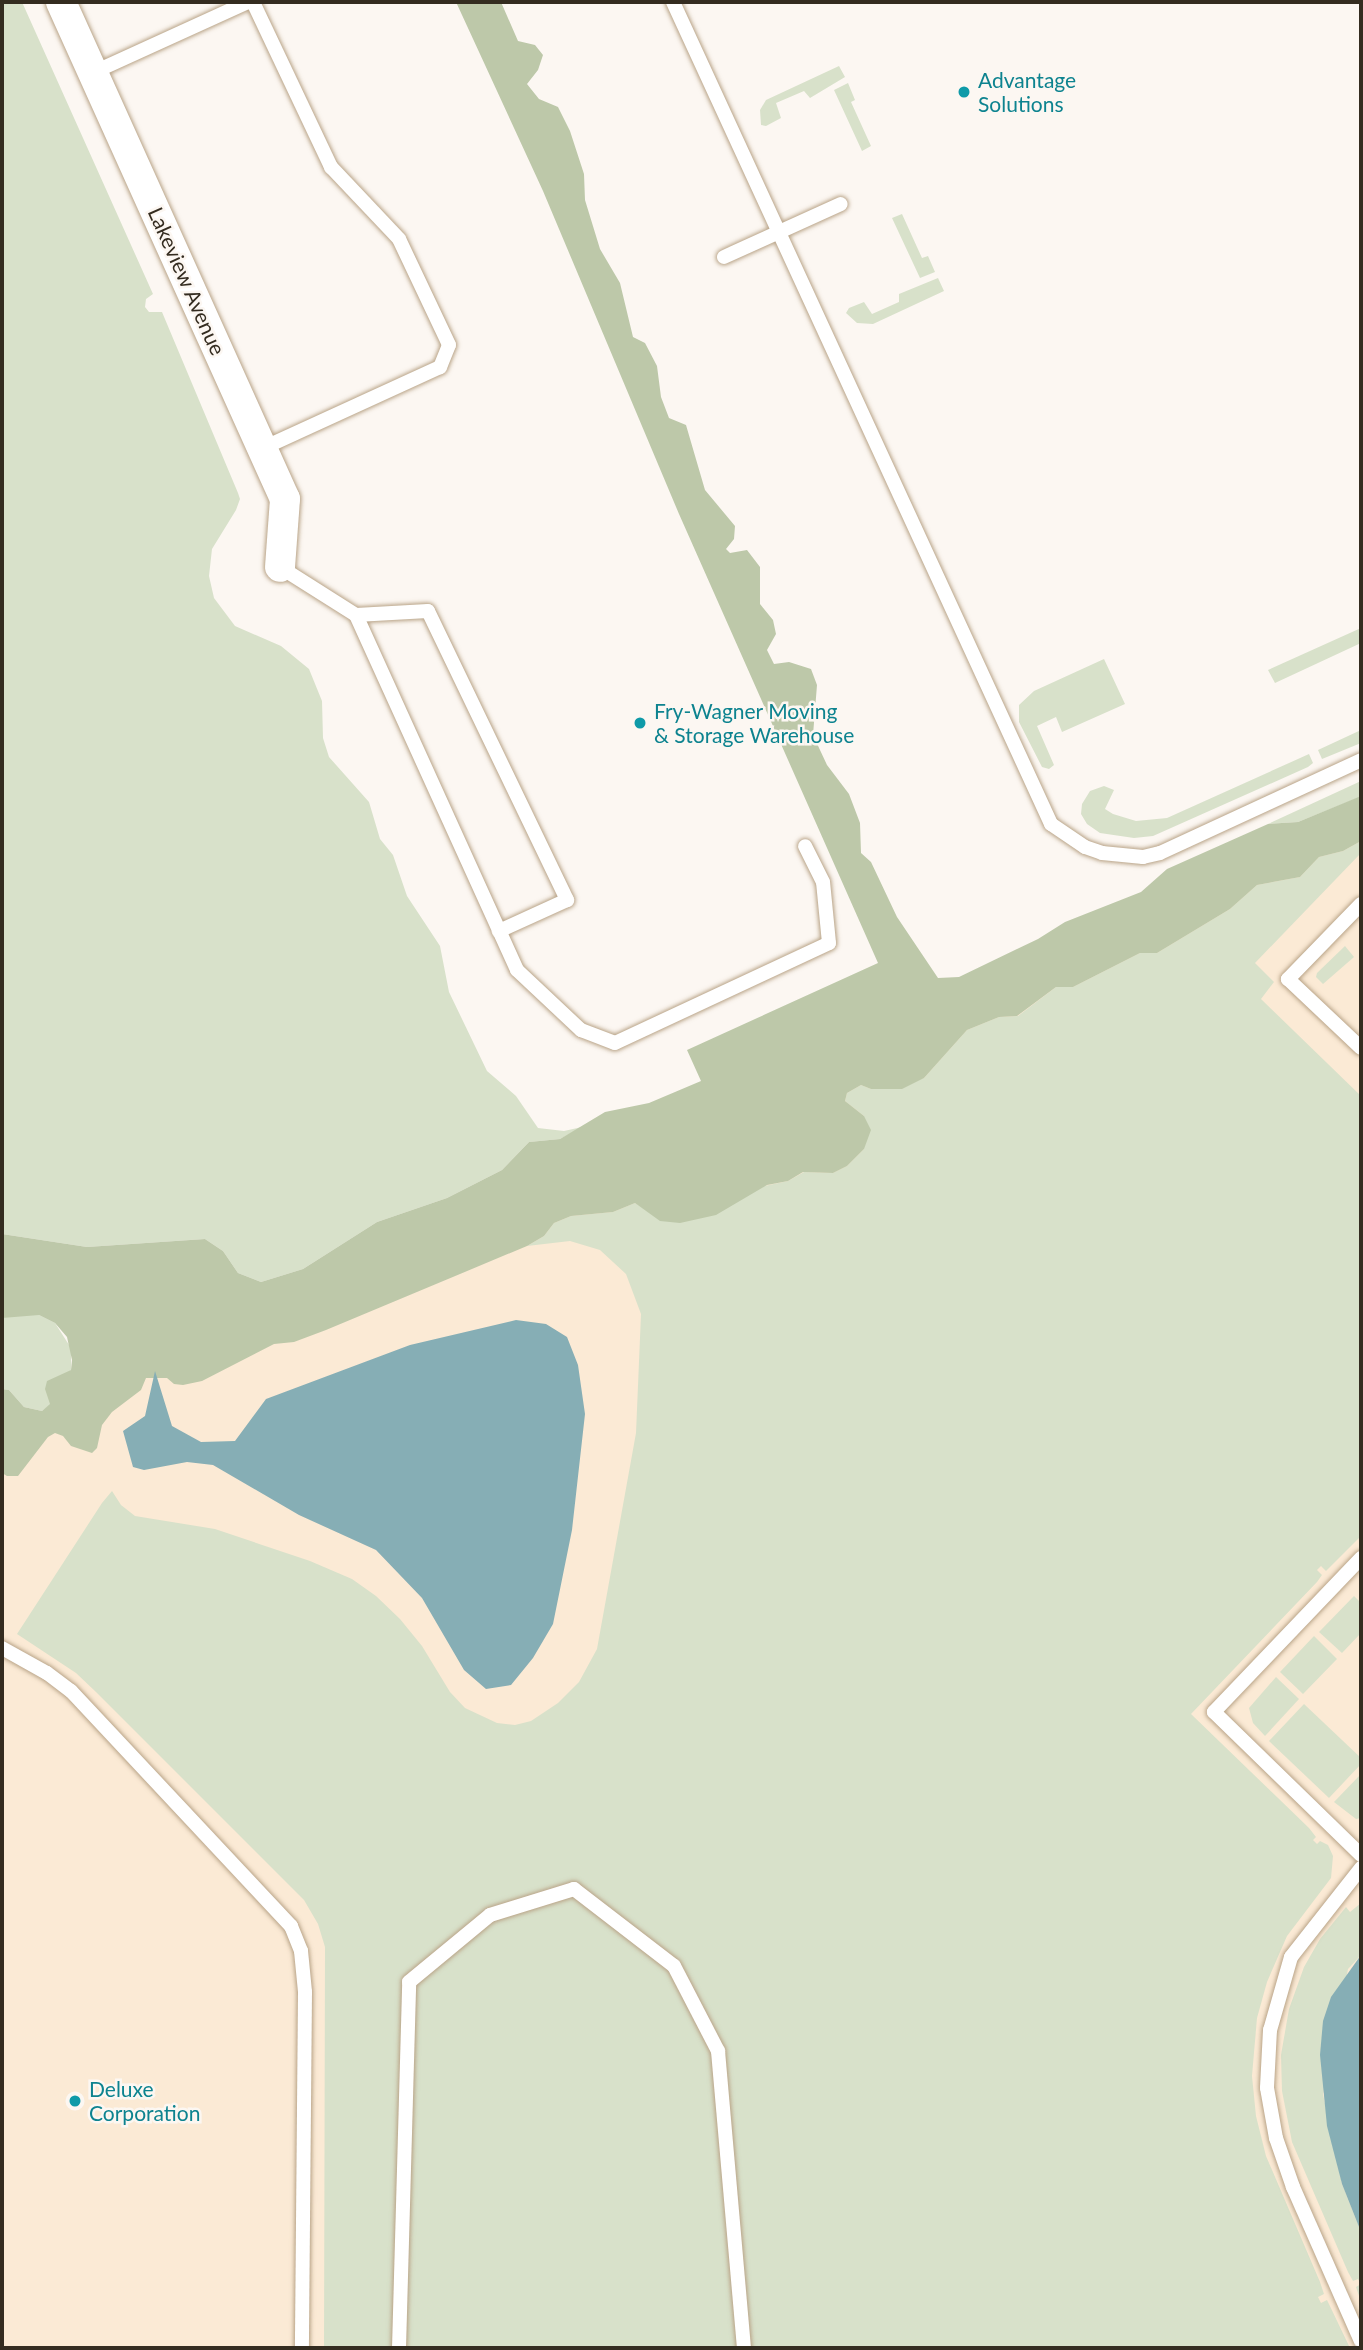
<!DOCTYPE html>
<style>
body{margin:0}
#map{position:relative;width:1363px;height:2350px;overflow:hidden;background:#fcf7f2;font-family:Lato,sans-serif}
div>[style]{position:absolute}
.built>*{inset:0;background:#fbead5}
.green>*{inset:0;background:#d8e1ca}
.forest>*{inset:0;background:#bdc8a9}
.water>*{inset:0;background:#86aeb5}
.roads{filter:drop-shadow(0 0 2px #b9a488) drop-shadow(0 0 2px #b9a488)}
.lane>*{height:14px;margin:-7px;padding:0 7px;transform-origin:7px;border-radius:7px;background:#fff}
.street>*{height:30px;margin:-15px;padding:0 15px;transform-origin:15px;border-radius:15px;background:#fff}
.dots>*{width:19px;height:19px;translate:-50% -50%;box-sizing:border-box;border:4px solid #fcf7f2;border-radius:50%}
span{translate:-50% -50%;white-space:nowrap;text-align:center;line-height:1.15;-webkit-text-stroke:5px #fcf7f2;paint-order:stroke}
.culture-label{font-size:21px;color:#0d838f}
.left{translate:0 -50%;text-align:left}
.street-label{font-size:21px;color:#342c20}
.frame{position:absolute;inset:0;border:4px solid #342c20;pointer-events:none}
</style>
<div id="map">
<div class="built">
<div style="clip-path:polygon(1361px 817px,1361px 2348px,2px 2348px,2px 1437px)"></div>
</div>
<div class="green">
<div style="clip-path:polygon(2px 2px,22px 2px,153px 294px,146px 299px,145px 307px,149px 312px,162px 312px,238px 493px,240px 499px,236px 510px,212px 549px,209px 576px,214px 598px,235px 626px,281px 646px,309px 669px,322px 701px,323px 738px,329px 757px,369px 802px,380px 839px,393px 855px,407px 896px,440px 946px,449px 992px,487px 1071px,516px 1096px,538px 1128px,564px 1131px,582px 1127px,560px 1139px,529px 1142px,502px 1170px,447px 1198px,377px 1222px,303px 1269px,261px 1282px,238px 1273px,223px 1251px,205px 1239px,87px 1247px,2px 1234px)"></div>
<div style="clip-path:polygon(839px 66px,845px 77px,810px 98px,804px 91px,776px 103px,781px 118px,766px 126px,761px 125px,760px 110px,766px 100px)"></div>
<div style="clip-path:polygon(848px 83px,855px 100px,851px 102px,871px 146px,862px 151px,834px 90px)"></div>
<div style="clip-path:polygon(902px 214px,922px 258px,928px 256px,935px 272px,920px 278px,892px 218px)"></div>
<div style="clip-path:polygon(938px 278px,944px 291px,873px 324px,857px 323px,846px 313px,849px 308px,864px 302px,872px 314px,899px 302px,899px 294px)"></div>
<div style="clip-path:polygon(1361px 628px,1361px 643px,1275px 683px,1268px 670px)"></div>
<div style="clip-path:polygon(1104px 659px,1125px 704px,1062px 732px,1056px 717px,1037px 726px,1054px 765px,1049px 769px,1042px 767px,1019px 722px,1019px 705px,1034px 691px)"></div>
<div style="clip-path:polygon(1361px 730px,1361px 743px,1322px 759px,1318px 750px)"></div>
<div style="clip-path:polygon(1309px 754px,1313px 763px,1308px 767px,1153px 836px,1134px 838px,1100px 833px,1087px 824px,1081px 814px,1082px 804px,1090px 791px,1104px 786px,1114px 790px,1105px 809px,1113px 814px,1136px 821px,1167px 818px)"></div>
<div style="clip-path:polygon(1361px 781px,1360px 797px,1298px 822px,1268px 824px)"></div>
<div style="clip-path:polygon(1361px 841px,1361px 853px,1255px 963px,1274px 982px,1261px 999px,1361px 1096px,1361px 1536px,1326px 1571px,1321px 1566px,1317px 1570px,1322px 1575px,1317px 1582px,1191px 1714px,1309px 1828px,1316px 1837px,1313px 1840px,1317px 1844px,1320px 1841px,1328px 1845px,1333px 1856px,1331px 1878px,1287px 1936px,1267px 1982px,1257px 2018px,1252px 2076px,1256px 2116px,1266px 2156px,1320px 2282px,1324px 2294px,1318px 2297px,1321px 2303px,1327px 2300px,1350px 2348px,324px 2348px,325px 1947px,318px 1924px,304px 1900px,96px 1692px,76px 1673px,17px 1634px,102px 1503px,112px 1491px,121px 1505px,135px 1516px,215px 1529px,310px 1561px,352px 1579px,376px 1596px,400px 1619px,422px 1646px,450px 1692px,465px 1708px,497px 1723px,515px 1725px,531px 1721px,558px 1703px,579px 1682px,597px 1649px,636px 1433px,641px 1314px,626px 1274px,600px 1250px,570px 1241px,527px 1246px,544px 1236px,554px 1223px,571px 1216px,613px 1212px,635px 1203px,648px 1211px,788px 1181px,804px 1172px,833px 1173px,847px 1166px,864px 1149px,864px 1116px,845px 1101px,847px 1093px,861px 1085px,871px 1089px,924px 1078px,967px 1030px,999px 1017px,1018px 1016px,1056px 987px,1073px 987px,1140px 953px,1157px 953px,1230px 909px,1257px 885px,1300px 877px,1319px 857px,1343px 851px)"></div>
<div style="clip-path:polygon(1345px 946px,1354px 957px,1323px 984px,1316px 977px,1317px 973px)"></div>
<div style="clip-path:polygon(11px 1315px,39px 1315px,55px 1323px,71px 1348px,71px 1370px,50px 1395px,50px 1405px,42px 1411px,24px 1407px,9px 1390px,2px 1389px,2px 1318px)"></div>
<div style="clip-path:polygon(1354px 1596px,1361px 1603px,1361px 1633px,1342px 1653px,1319px 1632px)"></div>
<div style="clip-path:polygon(1314px 1636px,1337px 1659px,1303px 1694px,1280px 1672px)"></div>
<div style="clip-path:polygon(1276px 1677px,1299px 1699px,1265px 1736px,1253px 1723px,1249px 1708px)"></div>
<div style="clip-path:polygon(1304px 1704px,1361px 1758px,1361px 1764px,1329px 1798px,1269px 1741px)"></div>
<div style="clip-path:polygon(1361px 1774px,1361px 1818px,1356px 1819px,1334px 1802px)"></div>
<div style="clip-path:polygon(1361px 1903px,1361px 1955px,1348px 1969px,1323px 2094px,1342px 2184px,1361px 2232px,1361px 2302px,1356px 2287px,1361px 2284px,1358px 2279px,1353px 2281px,1348px 2272px,1292px 2142px,1282px 2091px,1281px 2055px,1289px 2009px,1304px 1967px,1320px 1939px,1346px 1907px,1350px 1912px)"></div>
</div>
<div class="forest">
<div style="clip-path:polygon(456px 2px,501px 2px,518px 41px,535px 45px,543px 55px,538px 70px,527px 84px,539px 99px,558px 107px,570px 131px,584px 174px,585px 200px,600px 249px,620px 283px,633px 337px,645px 343px,657px 366px,661px 397px,669px 418px,686px 425px,705px 490px,735px 526px,734px 539px,726px 549px,730px 553px,747px 550px,760px 567px,760px 604px,773px 620px,776px 634px,767px 650px,774px 664px,789px 662px,811px 669px,817px 685px,813px 735px,827px 765px,849px 794px,860px 823px,861px 853px,871px 862px,897px 917px,938px 978px,959px 977px,1038px 939px,1065px 922px,1141px 892px,1167px 869px,1268px 824px,1298px 822px,1361px 796px,1361px 841px,1343px 851px,1319px 857px,1300px 877px,1257px 885px,1230px 909px,1157px 953px,1140px 953px,1073px 987px,1056px 987px,1017px 1016px,999px 1017px,967px 1030px,924px 1078px,902px 1089px,871px 1089px,861px 1085px,847px 1093px,845px 1101px,864px 1116px,871px 1130px,864px 1149px,847px 1166px,833px 1173px,803px 1172px,788px 1181px,767px 1185px,716px 1215px,680px 1223px,660px 1221px,635px 1203px,613px 1212px,571px 1216px,554px 1223px,544px 1236px,527px 1246px,326px 1330px,294px 1342px,274px 1344px,202px 1381px,183px 1385px,174px 1384px,167px 1378px,146px 1378px,141px 1390px,112px 1412px,102px 1425px,97px 1448px,92px 1453px,71px 1446px,63px 1436px,55px 1433px,48px 1437px,18px 1476px,7px 1476px,2px 1473px,2px 1389px,9px 1390px,24px 1407px,42px 1411px,50px 1404px,45px 1389px,47px 1381px,71px 1370px,72px 1360px,67px 1337px,55px 1323px,39px 1315px,2px 1318px,2px 1234px,87px 1247px,205px 1239px,223px 1251px,238px 1273px,261px 1282px,303px 1269px,377px 1222px,447px 1198px,502px 1170px,529px 1142px,560px 1139px,605px 1112px,649px 1103px,701px 1081px,687px 1050px,878px 963px,679px 514px,543px 191px)"></div>
</div>
<div class="water">
<div style="clip-path:polygon(516px 1320px,546px 1324px,567px 1337px,578px 1365px,585px 1414px,572px 1530px,553px 1624px,533px 1658px,511px 1685px,486px 1689px,464px 1670px,422px 1598px,376px 1550px,299px 1515px,213px 1465px,187px 1462px,144px 1470px,133px 1467px,123px 1431px,145px 1416px,155px 1371px,172px 1426px,201px 1442px,235px 1441px,266px 1399px,410px 1345px)"></div>
<div style="clip-path:polygon(1361px 1955px,1361px 2232px,1342px 2184px,1327px 2126px,1320px 2055px,1323px 2021px,1331px 1997px)"></div>
</div>
<div class="roads">
<div class="lane">
<div style="left:253px;top:2px;width:183px;rotate:64.7deg"></div>
<div style="left:331px;top:167px;width:99px;rotate:46.6deg"></div>
<div style="left:399px;top:239px;width:117px;rotate:64.7deg"></div>
<div style="left:449px;top:345px;width:24px;rotate:112deg"></div>
<div style="left:440px;top:367px;width:195px;rotate:155.4deg"></div>
<div style="left:673px;top:2px;width:905px;rotate:65.3deg"></div>
<div style="left:1051px;top:824px;width:41px;rotate:34.1deg"></div>
<div style="left:1085px;top:847px;width:18px;rotate:19deg"></div>
<div style="left:1102px;top:853px;width:41px;rotate:5.6deg"></div>
<div style="left:1143px;top:857px;width:17px;rotate:-13deg"></div>
<div style="left:1160px;top:853px;width:221px;rotate:-24.8deg"></div>
<div style="left:92px;top:73px;width:171px;rotate:-24.5deg"></div>
<div style="left:724px;top:257px;width:128px;rotate:-24.4deg"></div>
<div style="left:280px;top:567px;width:90px;rotate:32.3deg"></div>
<div style="left:356px;top:615px;width:390px;rotate:65.6deg"></div>
<div style="left:517px;top:970px;width:88px;rotate:43.2deg"></div>
<div style="left:581px;top:1030px;width:36px;rotate:21deg"></div>
<div style="left:615px;top:1043px;width:236px;rotate:-25deg"></div>
<div style="left:829px;top:943px;width:61px;rotate:-95.6deg"></div>
<div style="left:823px;top:882px;width:40px;rotate:-116.6deg"></div>
<div style="left:356px;top:615px;width:72px;rotate:-3.2deg"></div>
<div style="left:428px;top:611px;width:321px;rotate:64.3deg"></div>
<div style="left:567px;top:900px;width:75px;rotate:155.5deg"></div>
<div style="left:1361px;top:904px;width:105px;rotate:134.2deg"></div>
<div style="left:1288px;top:979px;width:100px;rotate:43.4deg"></div>
<div style="left:1361px;top:1558px;width:213px;rotate:133.7deg"></div>
<div style="left:1214px;top:1712px;width:205px;rotate:44.2deg"></div>
<div style="left:2px;top:1648px;width:51px;rotate:29.1deg"></div>
<div style="left:47px;top:1673px;width:30px;rotate:37deg"></div>
<div style="left:71px;top:1691px;width:322px;rotate:46.9deg"></div>
<div style="left:291px;top:1926px;width:27px;rotate:68deg"></div>
<div style="left:301px;top:1951px;width:41px;rotate:84.4deg"></div>
<div style="left:305px;top:1992px;width:356px;rotate:90.5deg"></div>
<div style="left:1361px;top:1868px;width:113px;rotate:128.2deg"></div>
<div style="left:1291px;top:1957px;width:76px;rotate:106deg"></div>
<div style="left:1270px;top:2030px;width:58px;rotate:93deg"></div>
<div style="left:1267px;top:2088px;width:51px;rotate:79.8deg"></div>
<div style="left:1276px;top:2138px;width:52px;rotate:70.9deg"></div>
<div style="left:1293px;top:2187px;width:168px;rotate:66.2deg"></div>
<div style="left:399px;top:2348px;width:366px;rotate:-88.4deg"></div>
<div style="left:409px;top:1982px;width:105px;rotate:-39.6deg"></div>
<div style="left:490px;top:1915px;width:88px;rotate:-17.2deg"></div>
<div style="left:574px;top:1889px;width:126px;rotate:37.6deg"></div>
<div style="left:674px;top:1966px;width:96px;rotate:62.6deg"></div>
<div style="left:718px;top:2051px;width:298px;rotate:85deg"></div>
</div>
<div class="street">
<div style="left:61px;top:2px;width:545px;rotate:65.74deg"></div>
<div style="left:285px;top:499px;width:68px;rotate:94.2deg"></div>
</div>
</div>
<div class="dots">
<div style="left:964px;top:92px;background:#0f9aa8"></div>
<div style="left:640px;top:723px;background:#0f9aa8"></div>
<div style="left:75px;top:2101px;background:#0f9aa8"></div>
</div>
<div class="culture-label">
<span class="left" style="left:978px;top:92px">Advantage<br>Solutions</span>
<span class="left" style="left:654px;top:723px">Fry-Wagner Moving<br>&amp; Storage Warehouse</span>
<span class="left" style="left:89px;top:2101px">Deluxe<br>Corporation</span>
</div>
<div class="street-label">
<span style="left:187px;top:281px;rotate:66deg">Lakeview Avenue</span>
</div>
<div class="frame"></div>
</div>
